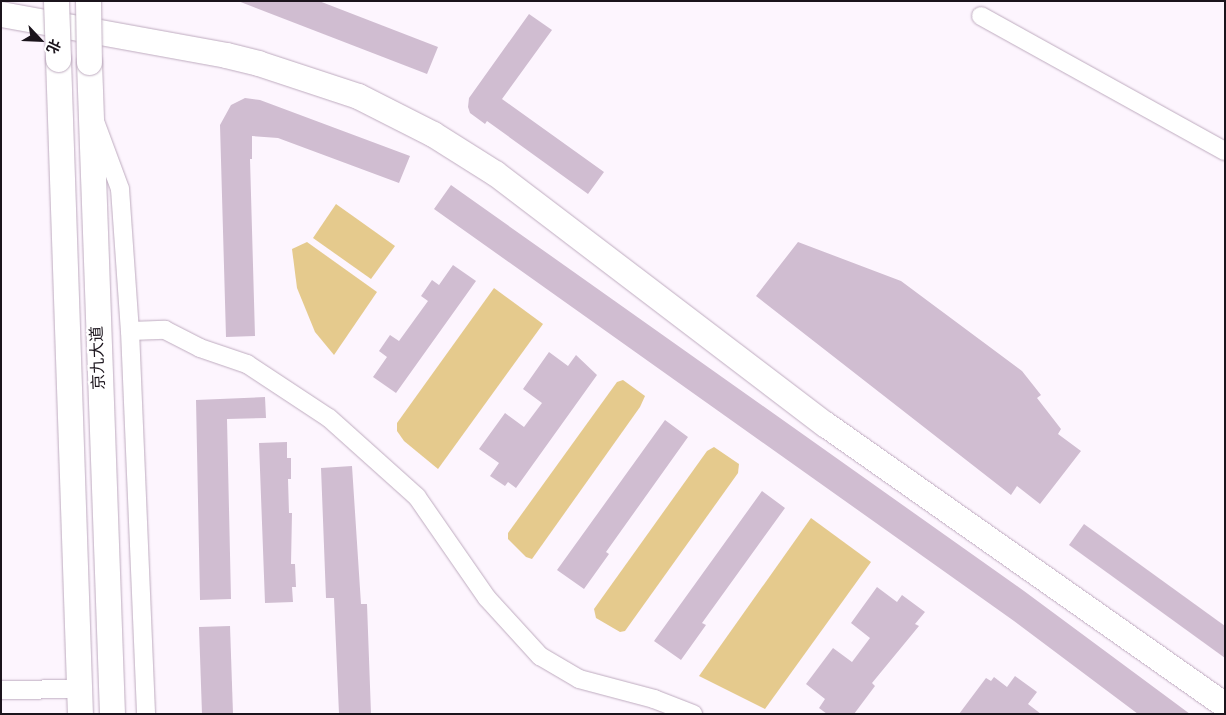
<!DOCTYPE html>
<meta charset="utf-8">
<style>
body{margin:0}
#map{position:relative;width:1226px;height:715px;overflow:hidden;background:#fdf5fe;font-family:"Space Grotesk","Noto Sans SC",sans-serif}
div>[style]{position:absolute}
.green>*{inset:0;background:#e5ca8d}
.building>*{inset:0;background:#d0bdd1}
.roads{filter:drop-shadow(0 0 1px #beabbf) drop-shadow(0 0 1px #beabbf)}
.street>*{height:18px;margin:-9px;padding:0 9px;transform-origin:9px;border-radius:9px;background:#fff}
.secondary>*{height:25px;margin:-12.5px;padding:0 12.5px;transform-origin:12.5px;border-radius:12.5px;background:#fff}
.bridges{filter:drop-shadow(0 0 1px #beabbf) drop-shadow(0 0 1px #beabbf)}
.secondary-bridge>*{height:25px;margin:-12.5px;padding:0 12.5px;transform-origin:12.5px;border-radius:12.5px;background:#fff}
span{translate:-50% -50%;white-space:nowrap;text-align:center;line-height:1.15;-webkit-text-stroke:4.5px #fff;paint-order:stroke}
.street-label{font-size:16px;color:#1b141c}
.frame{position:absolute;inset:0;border:2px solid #1b141c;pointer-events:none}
.north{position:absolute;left:15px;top:15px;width:50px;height:50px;-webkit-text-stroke:4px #fff;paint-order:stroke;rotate:115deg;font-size:14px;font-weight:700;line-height:20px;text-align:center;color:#1b141c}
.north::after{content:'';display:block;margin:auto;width:18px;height:22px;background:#1b141c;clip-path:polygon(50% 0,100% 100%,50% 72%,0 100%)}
</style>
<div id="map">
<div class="green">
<div style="clip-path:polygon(336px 204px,395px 246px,371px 279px,313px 238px)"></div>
<div style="clip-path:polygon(307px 242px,377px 292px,334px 355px,315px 332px,297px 288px,292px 249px)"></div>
<div style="clip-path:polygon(494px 288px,543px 324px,438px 469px,404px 441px,397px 431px,397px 423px)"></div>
<div style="clip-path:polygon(623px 380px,645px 396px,640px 407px,532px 559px,526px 557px,508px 539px,508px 533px,617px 382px)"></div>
<div style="clip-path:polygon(714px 447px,739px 464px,738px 473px,625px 631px,620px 632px,596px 618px,594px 609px,707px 451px)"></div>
<div style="clip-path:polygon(811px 518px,871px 562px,765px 709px,699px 676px)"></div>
</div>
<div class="building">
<div style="clip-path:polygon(238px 1px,319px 1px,438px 47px,427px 74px)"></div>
<div style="clip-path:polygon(529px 14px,552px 30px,502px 99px,604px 172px,588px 194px,487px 121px,485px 124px,470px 113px,468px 107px,469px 98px)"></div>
<div style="clip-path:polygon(245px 98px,260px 100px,410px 156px,399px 183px,278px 138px,252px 136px,252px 159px,250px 159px,255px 336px,226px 337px,220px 125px,231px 105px)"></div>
<div style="clip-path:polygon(451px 185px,1024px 591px,1190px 714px,1138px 714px,1014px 621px,434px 209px)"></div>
<div style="clip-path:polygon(798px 242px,901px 281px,1022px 371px,1041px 395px,1037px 398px,1061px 429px,1058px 434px,1081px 451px,1040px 504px,1017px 486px,1011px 495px,756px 296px)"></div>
<div style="clip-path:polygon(453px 265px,476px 281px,396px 393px,373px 377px,387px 357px,379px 351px,390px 335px,399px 341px,428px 301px,421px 296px,432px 280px,439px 285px)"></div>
<div style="clip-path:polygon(549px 352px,568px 366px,576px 355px,597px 375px,516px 488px,508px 482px,505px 486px,490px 476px,499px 463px,479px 449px,505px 413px,524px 427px,542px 403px,523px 389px)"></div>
<div style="clip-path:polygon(265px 397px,266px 418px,227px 419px,231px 599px,200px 600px,196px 400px)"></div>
<div style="clip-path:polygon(665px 420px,688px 437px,606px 552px,609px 554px,584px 589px,557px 570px)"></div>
<div style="clip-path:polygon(287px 442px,287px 458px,291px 458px,291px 479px,288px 479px,289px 513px,292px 513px,291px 564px,295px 564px,296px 587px,292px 587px,293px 602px,265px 603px,259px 443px)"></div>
<div style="clip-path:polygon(352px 466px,361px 604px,367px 604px,371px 714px,339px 714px,334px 598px,326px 598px,321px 468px)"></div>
<div style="clip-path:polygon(762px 491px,785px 508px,702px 623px,706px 625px,681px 660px,654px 641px)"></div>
<div style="clip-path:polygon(1084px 524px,1225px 626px,1225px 658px,1069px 545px)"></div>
<div style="clip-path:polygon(877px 587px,897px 602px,902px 595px,925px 612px,915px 624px,919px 626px,872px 683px,875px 686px,854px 714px,827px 714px,819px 708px,825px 699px,806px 684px,833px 648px,852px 662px,870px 638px,851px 623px)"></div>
<div style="clip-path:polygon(230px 626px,233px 714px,202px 714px,199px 627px)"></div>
<div style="clip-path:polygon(1015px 676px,1037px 692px,1028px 704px,1041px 714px,959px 714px,986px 678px,991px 681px,994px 677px,1007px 687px)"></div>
</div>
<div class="roads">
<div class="street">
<div style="left:981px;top:16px;width:279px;rotate:29deg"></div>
<div style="left:96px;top:124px;width:69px;rotate:69.7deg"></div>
<div style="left:120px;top:189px;width:142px;rotate:86deg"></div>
<div style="left:130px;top:331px;width:383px;rotate:87.6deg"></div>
<div style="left:130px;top:331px;width:35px;rotate:-2deg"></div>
<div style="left:165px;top:330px;width:39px;rotate:27deg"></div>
<div style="left:200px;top:348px;width:50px;rotate:18.8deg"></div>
<div style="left:247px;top:364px;width:98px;rotate:33.4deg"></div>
<div style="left:329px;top:418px;width:118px;rotate:41.9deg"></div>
<div style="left:417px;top:497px;width:123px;rotate:55.3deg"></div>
<div style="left:487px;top:598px;width:79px;rotate:47.6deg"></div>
<div style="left:540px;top:656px;width:45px;rotate:30.5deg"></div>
<div style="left:579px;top:679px;width:78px;rotate:14.9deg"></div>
<div style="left:654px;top:699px;width:42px;rotate:21deg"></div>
<div style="left:1px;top:690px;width:78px;rotate:-0.7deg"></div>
</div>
<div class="secondary">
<div style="left:1px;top:14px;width:229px;rotate:10.3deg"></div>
<div style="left:226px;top:55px;width:33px;rotate:14deg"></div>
<div style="left:258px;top:63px;width:105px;rotate:18.3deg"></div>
<div style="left:358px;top:96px;width:84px;rotate:26.9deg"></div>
<div style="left:433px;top:134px;width:73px;rotate:32.2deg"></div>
<div style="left:495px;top:173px;width:415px;rotate:37.3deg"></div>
<div style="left:825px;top:424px;width:489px;rotate:35.1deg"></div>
<div style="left:58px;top:59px;width:655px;rotate:88.08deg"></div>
<div style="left:89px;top:62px;width:652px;rotate:87.98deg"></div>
</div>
</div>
<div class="bridges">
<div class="secondary-bridge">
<div style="left:56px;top:1px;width:58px;rotate:88deg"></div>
<div style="left:88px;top:1px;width:61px;rotate:89.1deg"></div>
</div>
</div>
<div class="street-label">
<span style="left:98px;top:358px;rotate:-92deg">京九大道</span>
</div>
<div class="frame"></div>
<div class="north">北</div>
</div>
